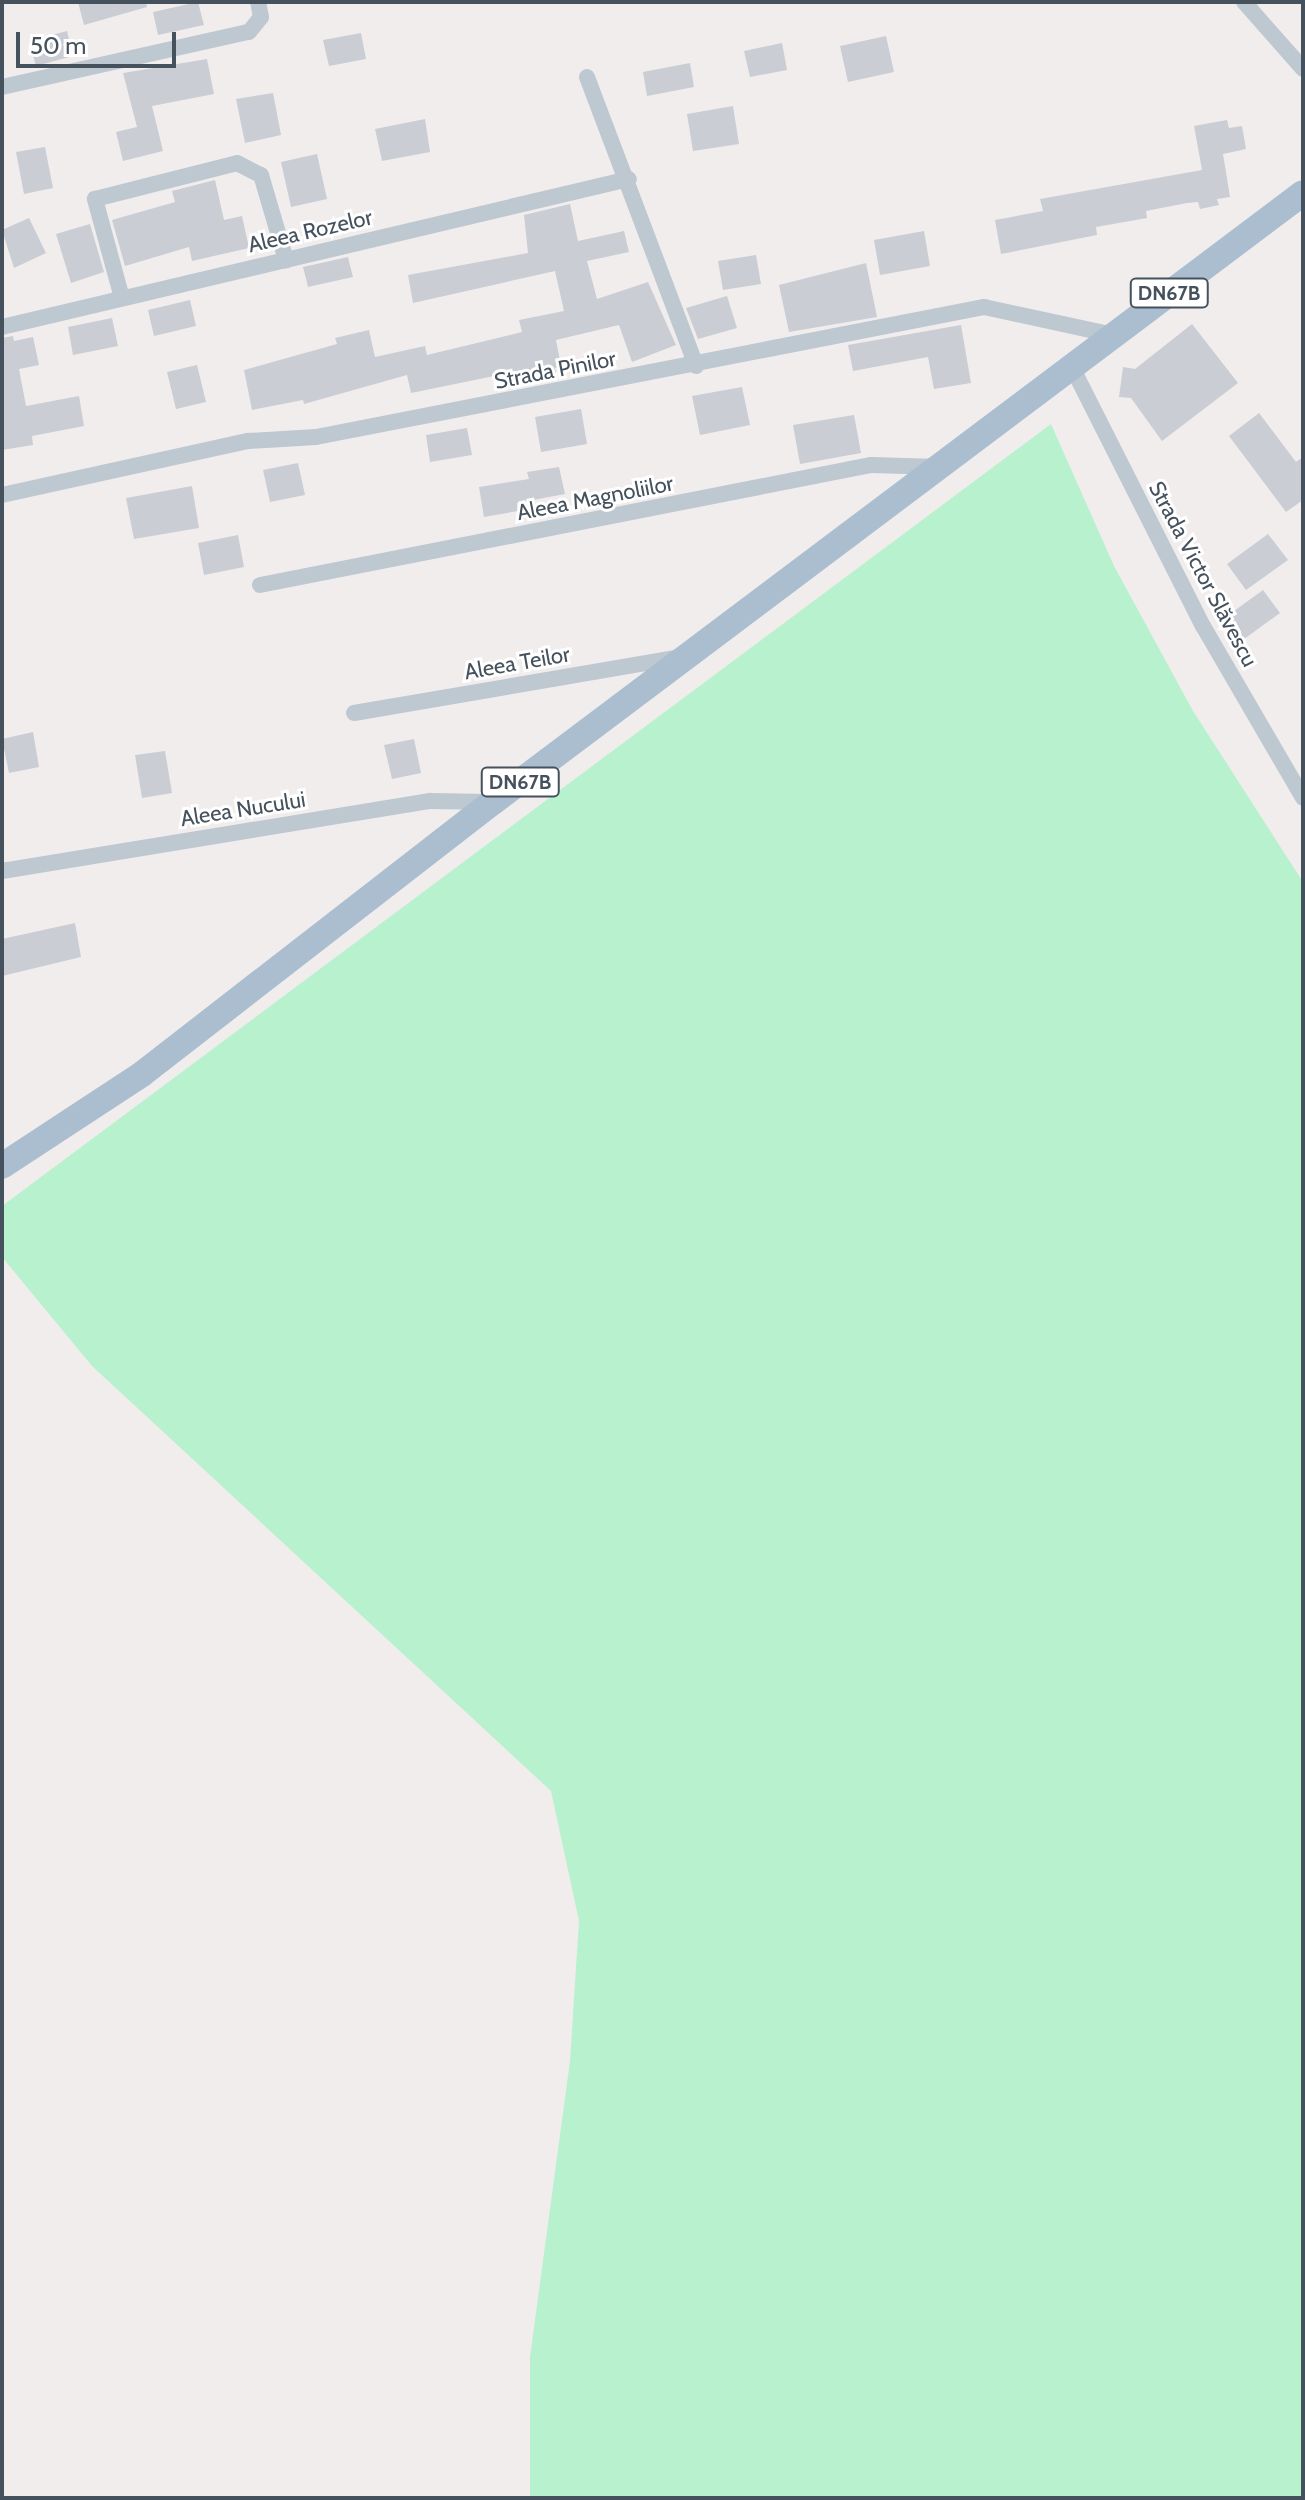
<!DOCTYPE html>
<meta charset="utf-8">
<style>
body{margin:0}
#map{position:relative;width:1305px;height:2500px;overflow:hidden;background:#f1eded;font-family:Cabin,sans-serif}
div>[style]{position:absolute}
.green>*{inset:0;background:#b8f1cd}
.building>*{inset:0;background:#cacdd3}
.minor>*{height:16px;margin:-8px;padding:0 8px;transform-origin:8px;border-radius:8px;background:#bdc8d1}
.primary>*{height:26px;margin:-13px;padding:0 13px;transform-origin:13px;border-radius:13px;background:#abbecf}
span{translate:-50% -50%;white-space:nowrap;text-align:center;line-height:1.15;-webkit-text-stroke:6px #fff;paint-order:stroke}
.shield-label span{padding:2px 6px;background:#fff;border:2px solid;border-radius:6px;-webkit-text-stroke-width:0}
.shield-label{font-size:20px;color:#45515c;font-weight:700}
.street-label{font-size:22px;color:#45515c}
.frame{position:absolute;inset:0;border:4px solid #45515c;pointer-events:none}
.scale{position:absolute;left:16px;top:32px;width:160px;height:36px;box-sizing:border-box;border:4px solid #45515c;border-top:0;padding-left:10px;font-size:24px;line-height:28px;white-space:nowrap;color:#45515c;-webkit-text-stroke:6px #fff;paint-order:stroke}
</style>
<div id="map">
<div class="green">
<div style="clip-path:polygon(1051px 424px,1114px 566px,1193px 711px,1303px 882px,1303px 2498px,530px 2498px,530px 2357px,570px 2061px,579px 1921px,551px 1791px,92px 1366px,2px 1257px,2px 1206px)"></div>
</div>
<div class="building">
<div style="clip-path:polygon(78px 2px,146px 2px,147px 7px,84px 25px)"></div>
<div style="clip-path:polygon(198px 2px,204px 25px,158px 35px,153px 12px)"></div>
<div style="clip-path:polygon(67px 31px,73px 56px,36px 66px,29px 41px)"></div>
<div style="clip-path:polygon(361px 33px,366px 59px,329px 66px,323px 40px)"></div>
<div style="clip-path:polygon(886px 36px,894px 72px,848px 82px,840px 46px)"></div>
<div style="clip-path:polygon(782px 43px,787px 70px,750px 77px,744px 51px)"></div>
<div style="clip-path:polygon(207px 59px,214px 94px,152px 106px,163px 151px,123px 161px,116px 132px,137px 127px,123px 73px)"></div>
<div style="clip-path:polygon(690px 63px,694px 87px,647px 96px,643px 72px)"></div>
<div style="clip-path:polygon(273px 93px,281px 135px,245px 143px,236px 99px)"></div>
<div style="clip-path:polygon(733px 106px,739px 144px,693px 151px,687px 114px)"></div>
<div style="clip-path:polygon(425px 119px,430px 152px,382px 161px,375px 129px)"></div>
<div style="clip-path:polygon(1227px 120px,1229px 128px,1242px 126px,1246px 149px,1223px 154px,1230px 197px,1217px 199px,1219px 205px,1200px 209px,1198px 202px,1187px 203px,1146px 211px,1147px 218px,1096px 227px,1097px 235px,1001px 254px,995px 220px,1043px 211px,1040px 199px,1202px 170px,1194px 126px)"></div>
<div style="clip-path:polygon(45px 147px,53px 188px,24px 194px,16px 152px)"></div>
<div style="clip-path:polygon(317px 154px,327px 199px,291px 207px,281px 162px)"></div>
<div style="clip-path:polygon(215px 180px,224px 220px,242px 216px,249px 248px,192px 261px,189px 247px,125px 266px,112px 220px,175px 202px,172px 191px)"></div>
<div style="clip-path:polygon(570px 204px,578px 241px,624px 231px,629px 252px,587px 261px,597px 299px,648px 282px,676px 345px,632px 362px,619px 325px,556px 340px,561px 366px,555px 368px,557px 377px,532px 382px,529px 369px,411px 393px,407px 375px,304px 404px,303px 400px,252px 410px,244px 370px,337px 344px,335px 338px,369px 330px,375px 357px,425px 346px,427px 355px,522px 332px,519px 320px,564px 311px,555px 271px,413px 303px,408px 275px,528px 253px,524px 215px)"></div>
<div style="clip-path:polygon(29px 218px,46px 253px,14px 268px,2px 230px)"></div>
<div style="clip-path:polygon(90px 224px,104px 272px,71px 283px,56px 234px)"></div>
<div style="clip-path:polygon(924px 231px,930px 266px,880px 275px,874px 240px)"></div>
<div style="clip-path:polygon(756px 255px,761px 284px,723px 290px,718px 261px)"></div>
<div style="clip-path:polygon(348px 257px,353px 277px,308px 287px,303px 267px)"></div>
<div style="clip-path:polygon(866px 263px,877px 317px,789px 332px,779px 285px)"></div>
<div style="clip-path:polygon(727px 296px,737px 328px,698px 339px,686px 308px)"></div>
<div style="clip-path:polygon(190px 300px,196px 326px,154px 336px,148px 310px)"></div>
<div style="clip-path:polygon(112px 318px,118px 346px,73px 355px,68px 327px)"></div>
<div style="clip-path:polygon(1192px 324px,1238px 383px,1162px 441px,1131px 398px,1119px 397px,1123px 367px,1135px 369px)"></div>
<div style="clip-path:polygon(961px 325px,971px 383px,934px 389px,928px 357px,853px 371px,848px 345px)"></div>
<div style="clip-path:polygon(13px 336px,14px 341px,33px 337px,39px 365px,19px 369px,26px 406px,79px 396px,84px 426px,32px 436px,33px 445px,2px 450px,2px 338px)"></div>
<div style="clip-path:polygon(197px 365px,206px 402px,176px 409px,167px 372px)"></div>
<div style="clip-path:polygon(742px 387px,750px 425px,700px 435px,692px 396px)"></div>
<div style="clip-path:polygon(581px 409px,587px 444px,541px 452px,535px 417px)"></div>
<div style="clip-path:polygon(1259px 413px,1296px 462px,1303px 457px,1303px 500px,1286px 512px,1229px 436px)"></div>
<div style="clip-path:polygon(854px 415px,861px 453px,800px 464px,793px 425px)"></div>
<div style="clip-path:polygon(467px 428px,472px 455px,430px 462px,426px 435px)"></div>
<div style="clip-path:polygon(298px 463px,305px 495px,270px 502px,263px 470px)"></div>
<div style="clip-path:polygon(559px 467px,565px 494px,517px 503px,518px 511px,484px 517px,479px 487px,529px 479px,527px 472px)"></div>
<div style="clip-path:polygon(192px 486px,199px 528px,134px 539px,126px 498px)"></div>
<div style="clip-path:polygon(1268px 534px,1288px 560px,1246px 590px,1227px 564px)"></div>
<div style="clip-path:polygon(238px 535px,244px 567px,204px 575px,198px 543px)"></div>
<div style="clip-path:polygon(1263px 590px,1280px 613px,1240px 642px,1223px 619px)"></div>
<div style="clip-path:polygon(33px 732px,39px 767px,9px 773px,2px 739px)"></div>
<div style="clip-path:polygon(414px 739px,421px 773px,392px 779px,384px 745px)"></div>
<div style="clip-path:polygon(165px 751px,172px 793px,142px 798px,135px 755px)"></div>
<div style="clip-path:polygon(75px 923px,81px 957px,2px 976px,2px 939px)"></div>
</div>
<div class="minor">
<div style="left:1244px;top:2px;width:89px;rotate:48.6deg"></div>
<div style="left:587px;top:77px;width:309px;rotate:69.3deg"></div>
<div style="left:2px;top:87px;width:253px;rotate:-12.6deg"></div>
<div style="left:249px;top:32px;width:19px;rotate:-51deg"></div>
<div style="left:261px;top:17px;width:15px;rotate:-101deg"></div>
<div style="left:122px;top:298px;width:103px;rotate:-105.3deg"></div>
<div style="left:95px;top:199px;width:146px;rotate:-14.2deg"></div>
<div style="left:237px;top:163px;width:27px;rotate:27deg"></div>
<div style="left:261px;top:175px;width:89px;rotate:73.6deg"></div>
<div style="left:2px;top:327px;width:644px;rotate:-13.28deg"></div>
<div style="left:1072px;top:367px;width:290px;rotate:63.2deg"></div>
<div style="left:1203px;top:626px;width:199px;rotate:59.8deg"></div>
<div style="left:2px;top:495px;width:252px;rotate:-12.4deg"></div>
<div style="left:248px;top:441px;width:68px;rotate:-3.4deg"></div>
<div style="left:316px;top:437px;width:681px;rotate:-11.01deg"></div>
<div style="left:984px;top:307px;width:133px;rotate:12.2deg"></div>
<div style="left:260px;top:585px;width:623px;rotate:-11.11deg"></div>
<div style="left:871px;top:465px;width:69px;rotate:1.7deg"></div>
<div style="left:354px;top:713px;width:328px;rotate:-9.7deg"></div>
<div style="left:2px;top:871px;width:434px;rotate:-9.3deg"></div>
<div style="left:430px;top:801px;width:61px;rotate:0.9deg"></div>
</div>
<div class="primary">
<div style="left:2px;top:1166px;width:168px;rotate:-33.3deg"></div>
<div style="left:142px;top:1074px;width:444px;rotate:-37.8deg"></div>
<div style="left:493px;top:802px;width:1013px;rotate:-36.94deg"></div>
</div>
<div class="shield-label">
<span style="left:1169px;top:293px">DN67B</span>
<span style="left:520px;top:782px">DN67B</span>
</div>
<div class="street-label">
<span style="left:310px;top:231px;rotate:-13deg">Aleea Rozelor</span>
<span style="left:555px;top:370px;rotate:-11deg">Strada Pinilor</span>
<span style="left:595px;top:498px;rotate:-11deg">Aleea Magnoliilor</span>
<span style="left:1203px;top:574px;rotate:62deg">Strada Victor Slăvescu</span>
<span style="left:517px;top:663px;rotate:-10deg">Aleea Teilor</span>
<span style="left:243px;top:809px;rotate:-9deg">Aleea Nucului</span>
</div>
<div class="frame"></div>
<div class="scale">50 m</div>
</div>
